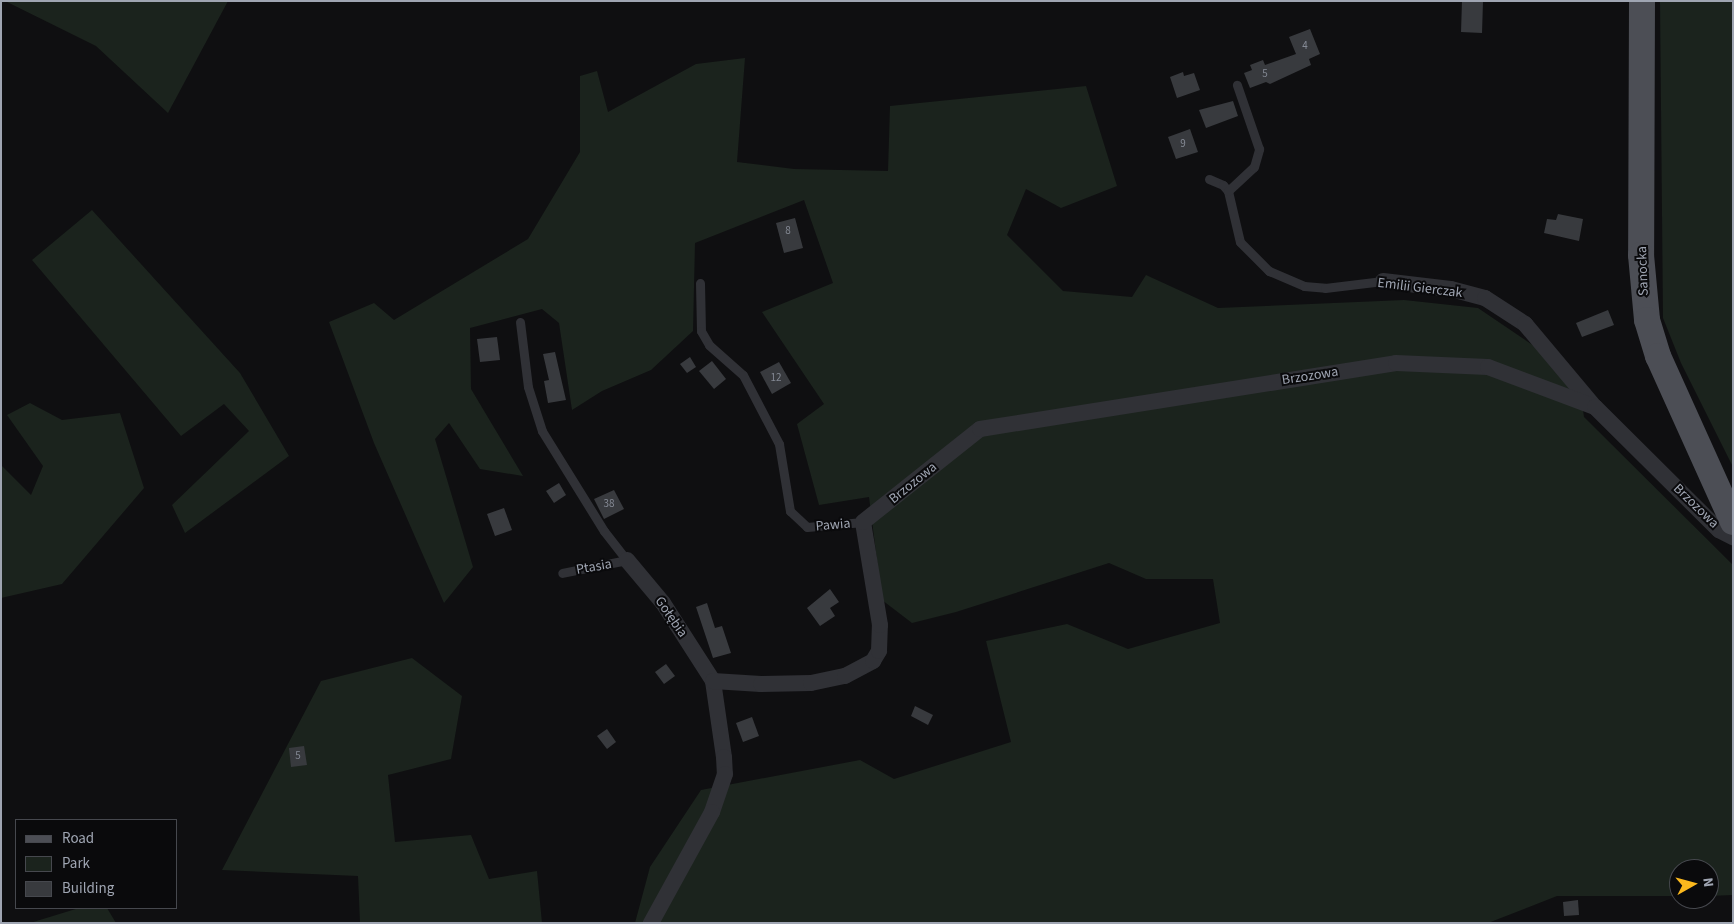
<!DOCTYPE html>
<meta charset="utf-8">
<style>
body{margin:0}
#map{position:relative;width:1734px;height:924px;overflow:hidden;background:#0f0f11;font-family:"Source Sans 3",sans-serif}
div>[style]{position:absolute}
.green>*{inset:0;background:#1b231d}
.building>*{inset:0;background:#383a3e}
.lane>*{height:9px;margin:-4.5px;padding:0 4.5px;transform-origin:4.5px;border-radius:4.5px;background:#303136}
.street>*{height:16px;margin:-8px;padding:0 8px;transform-origin:8px;border-radius:8px;background:#303136}
.primary>*{height:26px;margin:-13px;padding:0 13px;transform-origin:13px;border-radius:13px;background:#4c4e55}
span{translate:-50% -50%;white-space:nowrap;text-align:center;line-height:1.15;-webkit-text-stroke:4px #0a0a0c;paint-order:stroke}
.number-label{font-size:11px;color:#858a95}
.number-label span{-webkit-text-stroke-width:0}
.street-label{font-size:14px;color:#9fa5b2}
.frame{position:absolute;inset:0;border:2px solid #9fa5b2;pointer-events:none}
.legend{position:absolute;left:15px;top:819px;width:162px;height:90px;box-sizing:border-box;background:#0a0a0c;border:1px solid #46484e;margin:0;padding:6px 9px;list-style:none;font-size:15px;color:#9fa5b2}
.legend li{display:flex;align-items:center;gap:10px;height:25px}
.legend b{width:25px;border:1px solid #46484e}
.north{position:absolute;left:1669px;top:859px;width:50px;height:50px;box-sizing:border-box;background:#0a0a0c;border:1px solid #46484e;border-radius:50%;rotate:83deg;font-size:14px;font-weight:700;line-height:20px;text-align:center;color:#9fa5b2}
.north::after{content:'';display:block;margin:auto;width:18px;height:22px;background:#fbb81d;clip-path:polygon(50% 0,100% 100%,50% 72%,0 100%)}
</style>
<div id="map">
<div class="green">
<div style="clip-path:polygon(5px 1px,228px 1px,168px 113px,96px 46px)"></div>
<div style="clip-path:polygon(1660px 1px,1733px 1px,1733px 467px,1681px 363px,1663px 318px)"></div>
<div style="clip-path:polygon(745px 58px,737px 162px,794px 169px,888px 171px,890px 106px,1086px 86px,1117px 186px,1061px 208px,1026px 189px,1007px 235px,1063px 291px,1132px 297px,1146px 275px,1218px 308px,1404px 300px,1478px 308px,1543px 352px,1581px 396px,1584px 417px,1733px 565px,1733px 895px,1709px 896px,1709px 869px,1679px 869px,1679px 896px,1557px 896px,1488px 923px,635px 923px,650px 867px,701px 790px,860px 760px,894px 779px,1011px 742px,986px 641px,1067px 624px,1128px 649px,1220px 623px,1213px 579px,1146px 579px,1109px 563px,956px 612px,912px 623px,882px 600px,869px 497px,819px 505px,797px 424px,824px 404px,762px 312px,833px 283px,804px 200px,695px 243px,693px 331px,651px 370px,602px 391px,572px 410px,559px 323px,542px 309px,470px 328px,471px 389px,523px 476px,480px 469px,449px 423px,435px 439px,473px 567px,444px 603px,374px 443px,329px 322px,374px 303px,394px 320px,528px 239px,580px 152px,580px 76px,597px 71px,608px 112px,696px 64px)"></div>
<div style="clip-path:polygon(92px 210px,240px 373px,289px 456px,185px 533px,172px 505px,249px 431px,224px 404px,181px 436px,32px 260px)"></div>
<div style="clip-path:polygon(30px 403px,62px 420px,120px 413px,144px 488px,62px 584px,1px 598px,1px 465px,31px 495px,43px 466px,7px 415px)"></div>
<div style="clip-path:polygon(412px 658px,462px 696px,451px 759px,388px 775px,395px 842px,471px 835px,489px 879px,537px 871px,542px 923px,360px 923px,358px 876px,222px 870px,321px 681px)"></div>
<div style="clip-path:polygon(79px 908px,107px 908px,116px 923px,30px 923px)"></div>
</div>
<div class="building">
<div style="clip-path:polygon(1462px 1px,1483px 2px,1482px 33px,1461px 32px)"></div>
<div style="clip-path:polygon(1310px 29px,1320px 54px,1309px 59px,1311px 65px,1270px 84px,1266px 82px,1250px 88px,1244px 73px,1252px 70px,1250px 65px,1263px 60px,1265px 65px,1296px 54px,1289px 37px)"></div>
<div style="clip-path:polygon(1183px 72px,1184px 76px,1194px 73px,1200px 90px,1177px 98px,1170px 77px)"></div>
<div style="clip-path:polygon(1233px 101px,1238px 116px,1206px 128px,1199px 110px)"></div>
<div style="clip-path:polygon(1190px 129px,1198px 152px,1176px 159px,1168px 137px)"></div>
<div style="clip-path:polygon(1558px 214px,1583px 219px,1579px 241px,1544px 233px,1547px 219px,1556px 220px)"></div>
<div style="clip-path:polygon(795px 218px,803px 248px,784px 253px,776px 223px)"></div>
<div style="clip-path:polygon(1608px 310px,1614px 325px,1582px 337px,1576px 323px)"></div>
<div style="clip-path:polygon(497px 337px,500px 360px,480px 362px,477px 339px)"></div>
<div style="clip-path:polygon(555px 352px,566px 400px,548px 403px,544px 381px,549px 380px,543px 354px)"></div>
<div style="clip-path:polygon(690px 357px,696px 367px,687px 373px,680px 364px)"></div>
<div style="clip-path:polygon(712px 361px,726px 379px,714px 389px,699px 371px)"></div>
<div style="clip-path:polygon(779px 362px,791px 383px,772px 394px,760px 372px)"></div>
<div style="clip-path:polygon(559px 483px,566px 495px,554px 503px,546px 491px)"></div>
<div style="clip-path:polygon(614px 490px,624px 509px,604px 519px,594px 499px)"></div>
<div style="clip-path:polygon(504px 508px,512px 530px,495px 536px,487px 514px)"></div>
<div style="clip-path:polygon(830px 589px,839px 602px,830px 608px,835px 616px,820px 626px,807px 608px)"></div>
<div style="clip-path:polygon(707px 603px,715px 628px,722px 626px,731px 653px,713px 658px,696px 607px)"></div>
<div style="clip-path:polygon(666px 664px,675px 676px,664px 684px,655px 672px)"></div>
<div style="clip-path:polygon(915px 706px,933px 715px,928px 725px,911px 716px)"></div>
<div style="clip-path:polygon(752px 717px,759px 736px,743px 742px,736px 723px)"></div>
<div style="clip-path:polygon(607px 729px,616px 742px,607px 749px,597px 736px)"></div>
<div style="clip-path:polygon(304px 746px,307px 765px,291px 767px,289px 748px)"></div>
<div style="clip-path:polygon(1578px 900px,1579px 915px,1564px 916px,1563px 902px)"></div>
</div>
<div class="lane">
<div style="left:1209px;top:179px;width:15px;rotate:23deg"></div>
<div style="left:1223px;top:185px;width:8px;rotate:50deg"></div>
<div style="left:1228px;top:191px;width:52px;rotate:76.8deg"></div>
<div style="left:1240px;top:242px;width:41px;rotate:45deg"></div>
<div style="left:1269px;top:271px;width:38px;rotate:23deg"></div>
<div style="left:1304px;top:286px;width:21px;rotate:5deg"></div>
<div style="left:1325px;top:288px;width:58px;rotate:-6.9deg"></div>
<div style="left:1228px;top:191px;width:35px;rotate:-43deg"></div>
<div style="left:1254px;top:167px;width:19px;rotate:-74deg"></div>
<div style="left:1259px;top:149px;width:68px;rotate:-109deg"></div>
<div style="left:700px;top:283px;width:48px;rotate:88.8deg"></div>
<div style="left:701px;top:331px;width:16px;rotate:60deg"></div>
<div style="left:709px;top:345px;width:45px;rotate:41.4deg"></div>
<div style="left:743px;top:375px;width:78px;rotate:62.4deg"></div>
<div style="left:779px;top:444px;width:68px;rotate:80.7deg"></div>
<div style="left:790px;top:511px;width:23px;rotate:43deg"></div>
<div style="left:807px;top:527px;width:56px;rotate:-5.1deg"></div>
<div style="left:520px;top:322px;width:65px;rotate:83deg"></div>
<div style="left:528px;top:387px;width:46px;rotate:72.3deg"></div>
<div style="left:542px;top:431px;width:118px;rotate:58.2deg"></div>
<div style="left:604px;top:531px;width:37px;rotate:52deg"></div>
<div style="left:627px;top:560px;width:66px;rotate:168.7deg"></div>
</div>
<div class="street">
<div style="left:1383px;top:281px;width:68px;rotate:6.7deg"></div>
<div style="left:1451px;top:289px;width:35px;rotate:15deg"></div>
<div style="left:1485px;top:298px;width:48px;rotate:33deg"></div>
<div style="left:1525px;top:324px;width:106px;rotate:50deg"></div>
<div style="left:627px;top:560px;width:56px;rotate:50.1deg"></div>
<div style="left:663px;top:603px;width:93px;rotate:57.3deg"></div>
<div style="left:713px;top:681px;width:77px;rotate:81.8deg"></div>
<div style="left:724px;top:757px;width:17px;rotate:87deg"></div>
<div style="left:725px;top:774px;width:40px;rotate:108.9deg"></div>
<div style="left:712px;top:812px;width:127px;rotate:118.8deg"></div>
<div style="left:713px;top:681px;width:48px;rotate:3.6deg"></div>
<div style="left:761px;top:684px;width:50px;rotate:-1.1deg"></div>
<div style="left:811px;top:683px;width:35px;rotate:-12deg"></div>
<div style="left:845px;top:676px;width:32px;rotate:-28deg"></div>
<div style="left:873px;top:661px;width:12px;rotate:-59deg"></div>
<div style="left:879px;top:651px;width:26px;rotate:-88deg"></div>
<div style="left:880px;top:625px;width:104px;rotate:-99.4deg"></div>
<div style="left:863px;top:522px;width:149px;rotate:-38.5deg"></div>
<div style="left:980px;top:429px;width:421px;rotate:-9deg"></div>
<div style="left:1396px;top:363px;width:92px;rotate:2.5deg"></div>
<div style="left:1488px;top:367px;width:114px;rotate:20.5deg"></div>
<div style="left:1595px;top:407px;width:175px;rotate:44.8deg"></div>
<div style="left:1719px;top:530px;width:16px;rotate:27deg"></div>
</div>
<div class="primary">
<div style="left:1642px;top:1px;width:254px;rotate:90.2deg"></div>
<div style="left:1641px;top:255px;width:65px;rotate:84.7deg"></div>
<div style="left:1647px;top:320px;width:38px;rotate:73deg"></div>
<div style="left:1658px;top:356px;width:182px;rotate:65.7deg"></div>
</div>
<div class="number-label">
<span style="left:1305px;top:46px">4</span>
<span style="left:1265px;top:74px">5</span>
<span style="left:1183px;top:144px">9</span>
<span style="left:788px;top:231px">8</span>
<span style="left:776px;top:378px">12</span>
<span style="left:609px;top:504px">38</span>
<span style="left:298px;top:756px">5</span>
</div>
<div class="street-label">
<span style="left:1643px;top:271px;rotate:-92deg">Sanocka</span>
<span style="left:1420px;top:288px;rotate:7deg">Emilii Gierczak</span>
<span style="left:1310px;top:376px;rotate:-9deg">Brzozowa</span>
<span style="left:913px;top:483px;rotate:-39deg">Brzozowa</span>
<span style="left:1696px;top:506px;rotate:44deg">Brzozowa</span>
<span style="left:833px;top:525px;rotate:-5deg">Pawia</span>
<span style="left:594px;top:567px;rotate:-10deg">Ptasia</span>
<span style="left:671px;top:617px;rotate:55deg">Gołębia</span>
</div>
<div class="frame"></div>
<ul class="legend">
<li><b style="height:6px;background:#4c4e55"></b>Road</li>
<li><b style="height:14px;background:#1b231d"></b>Park</li>
<li><b style="height:14px;background:#383a3e"></b>Building</li>
</ul>
<div class="north">N</div>
</div>
